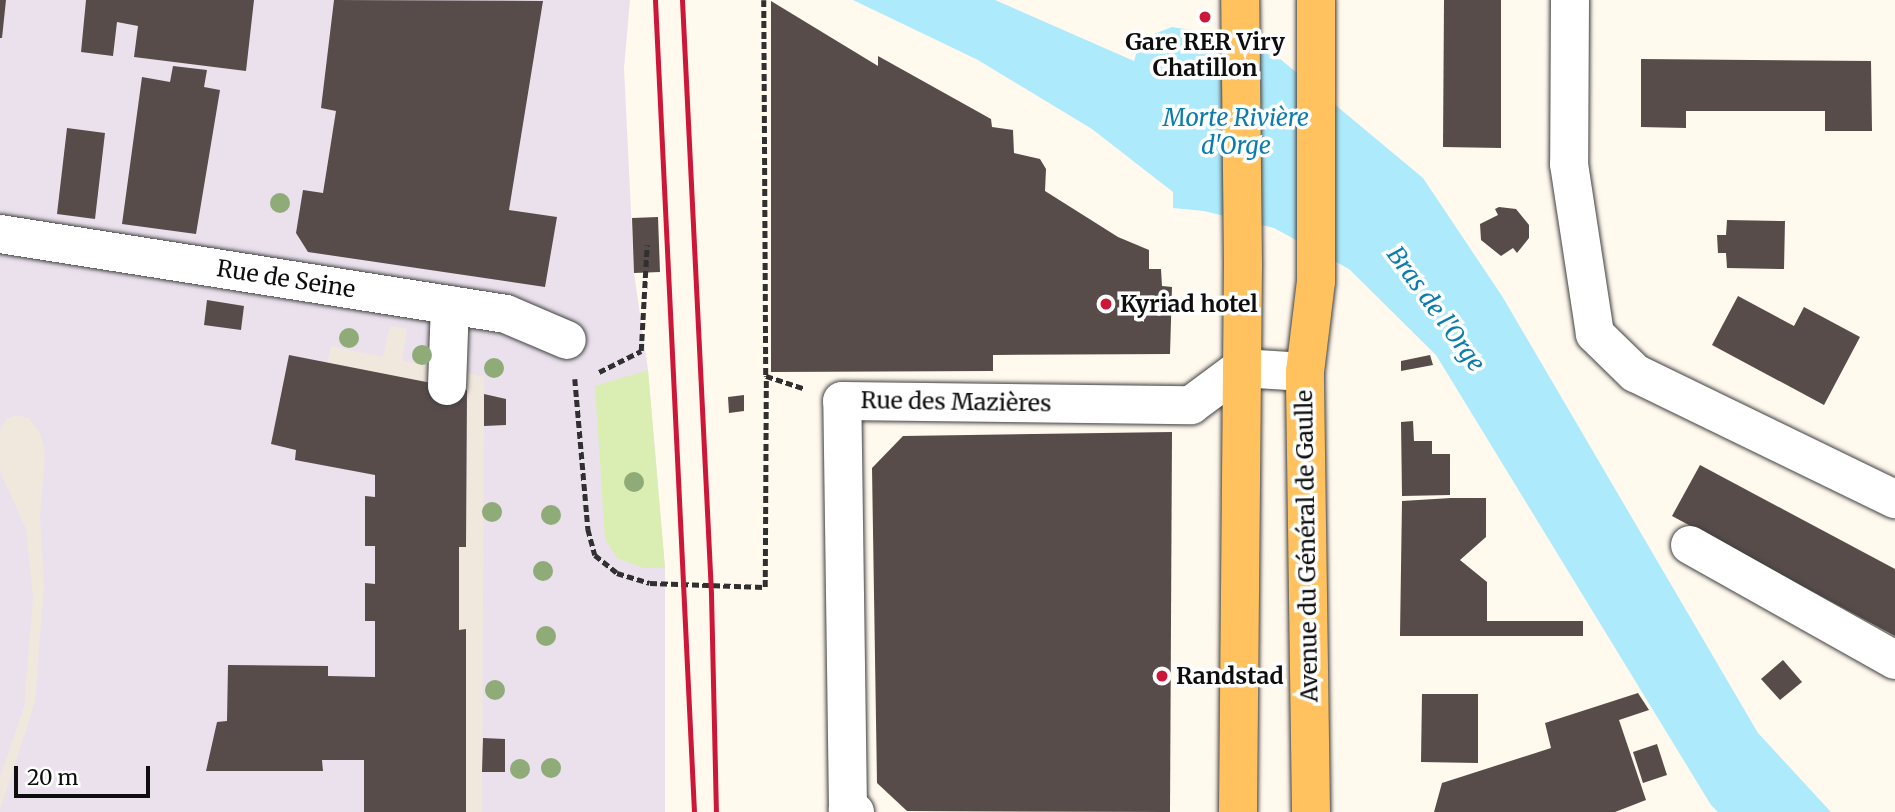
<!DOCTYPE html>
<meta charset="utf-8">
<style>
body{margin:0}
#map{position:relative;width:1895px;height:812px;overflow:hidden;background:#fff9ee;font-family:Merriweather,serif}
div>[style]{position:absolute}
.industrial>*{inset:0;background:#eae1ed}
.green>*{inset:0;background:#daeeb3}
.plaza>*{inset:0;background:#f0e8dc}
.water>*{inset:0;background:#adeafc}
.building>*{inset:0;background:#574c49}
.path>*{height:4.5px;margin-top:-2.25px;transform-origin:0;background:repeating-linear-gradient(90deg,#303030 0 7px,transparent 0 10.5px)}
.roads{filter:drop-shadow(0 0 2px #414141) drop-shadow(0 0 2px #414141)}
.minor>*{height:38px;margin:-19px;padding:0 19px;transform-origin:19px;border-radius:19px;background:#fff}
.major>*{height:38px;margin:-19px;padding:0 19px;transform-origin:19px;border-radius:19px;background:#ffc25e}
.rail>*{height:5px;margin:-2.5px;padding:0 2.5px;transform-origin:2.5px;border-radius:2.5px;background:#cc1739}
.trees>*{width:20px;height:20px;margin:-10px;border-radius:50%;background:#8fab78}
.dots>*{width:19px;height:19px;translate:-50% -50%;box-sizing:border-box;border:4px solid #fff;border-radius:50%}
span{translate:-50% -50%;white-space:nowrap;text-align:center;line-height:1.15;-webkit-text-stroke:7px #fff;paint-order:stroke}
.poi-label{font-size:23px;color:#0e0e0e;font-weight:700}
.left{translate:0 -50%;text-align:left}
.street-label{font-size:23px;color:#0e0e0e}
.water-label{font-size:24px;color:#0a7cad;font-style:italic}
.scale{position:absolute;left:14px;top:766px;width:136px;height:32px;box-sizing:border-box;border:4px solid #0e0e0e;border-top:0;padding-left:9px;font-size:21px;line-height:24px;white-space:nowrap;color:#0e0e0e;-webkit-text-stroke:5px #fff;paint-order:stroke}
</style>
<div id="map">
<div class="industrial">
<div style="clip-path:polygon(0 0,630px 0,624px 68px,634px 273px,648px 370px,665px 568px,665px 812px,0 812px)"></div>
</div>
<div class="green">
<div style="clip-path:polygon(648px 370px,665px 568px,644px 568px,617px 558px,605px 539px,595px 386px)"></div>
</div>
<div class="plaza">
<div style="clip-path:polygon(390px 326px,407px 329px,402px 361px,430px 366px,434px 335px,468px 339px,467px 373px,484px 377px,482px 812px,466px 812px,466px 630px,459px 630px,459px 547px,466px 546px,467px 391px,327px 363px,331px 346px,383px 357px)"></div>
<div style="clip-path:polygon(18px 415px,29px 418px,40px 433px,45px 452px,40px 518px,44px 585px,35px 702px,0 809px,0 777px,24px 707px,33px 597px,26px 529px,0 471px,0 431px,7px 418px)"></div>
</div>
<div class="water">
<div style="clip-path:polygon(853px 0,995px 0,1134px 61px,1141px 39px,1172px 27px,1211px 33px,1279px 58px,1423px 178px,1502px 296px,1758px 733px,1831px 812px,1718px 812px,1711px 805px,1436px 355px,1349px 269px,1274px 228px,1204px 211px,1173px 208px,1173px 192px,1092px 129px,978px 60px)"></div>
</div>
<div class="building">
<div style="clip-path:polygon(0 0,6px 0,2px 38px,0 38px)"></div>
<div style="clip-path:polygon(86px 0,254px 0,246px 71px,134px 57px,138px 26px,117px 22px,113px 56px,81px 52px)"></div>
<div style="clip-path:polygon(334px 0,543px 1px,509px 210px,557px 217px,545px 287px,308px 252px,296px 233px,303px 190px,323px 193px,336px 111px,321px 108px)"></div>
<div style="clip-path:polygon(1444px 0,1501px 0,1501px 148px,1443px 147px)"></div>
<div style="clip-path:polygon(771px 1px,878px 66px,878px 56px,991px 119px,992px 127px,1013px 130px,1014px 153px,1040px 159px,1046px 169px,1045px 191px,1118px 237px,1149px 250px,1149px 269px,1161px 269px,1162px 286px,1172px 287px,1170px 354px,993px 355px,993px 371px,771px 372px)"></div>
<div style="clip-path:polygon(1641px 59px,1871px 61px,1872px 131px,1825px 131px,1825px 111px,1686px 111px,1686px 128px,1641px 127px)"></div>
<div style="clip-path:polygon(173px 66px,207px 70px,204px 87px,220px 90px,196px 234px,122px 224px,142px 77px,170px 82px)"></div>
<div style="clip-path:polygon(67px 128px,105px 133px,95px 219px,57px 214px)"></div>
<div style="clip-path:polygon(1499px 207px,1516px 209px,1529px 225px,1529px 238px,1517px 253px,1513px 248px,1501px 256px,1481px 240px,1480px 224px,1498px 215px,1495px 209px)"></div>
<div style="clip-path:polygon(658px 217px,660px 272px,634px 273px,632px 218px)"></div>
<div style="clip-path:polygon(1727px 220px,1785px 221px,1784px 269px,1727px 268px,1726px 253px,1718px 253px,1717px 235px,1726px 235px)"></div>
<div style="clip-path:polygon(1738px 296px,1794px 326px,1804px 307px,1860px 337px,1824px 405px,1712px 345px)"></div>
<div style="clip-path:polygon(207px 300px,244px 306px,241px 330px,204px 325px)"></div>
<div style="clip-path:polygon(289px 355px,467px 390px,466px 547px,459px 547px,459px 630px,466px 629px,466px 812px,364px 812px,364px 760px,322px 760px,323px 771px,206px 771px,217px 722px,227px 721px,228px 665px,328px 666px,328px 676px,375px 677px,375px 621px,365px 621px,365px 583px,375px 584px,375px 546px,365px 546px,365px 496px,375px 497px,375px 475px,295px 460px,296px 450px,271px 444px)"></div>
<div style="clip-path:polygon(1430px 355px,1433px 365px,1401px 371px,1401px 361px)"></div>
<div style="clip-path:polygon(484px 394px,506px 399px,506px 425px,484px 426px)"></div>
<div style="clip-path:polygon(744px 395px,744px 411px,729px 413px,728px 397px)"></div>
<div style="clip-path:polygon(1413px 421px,1414px 441px,1432px 441px,1432px 454px,1450px 454px,1450px 495px,1402px 496px,1401px 422px)"></div>
<div style="clip-path:polygon(1172px 432px,1170px 812px,907px 811px,877px 783px,872px 468px,903px 436px)"></div>
<div style="clip-path:polygon(1700px 465px,1895px 569px,1895px 636px,1672px 516px)"></div>
<div style="clip-path:polygon(1451px 498px,1486px 498px,1486px 537px,1460px 560px,1487px 582px,1487px 621px,1583px 621px,1583px 636px,1400px 636px,1402px 501px)"></div>
<div style="clip-path:polygon(1783px 660px,1802px 682px,1780px 700px,1761px 679px)"></div>
<div style="clip-path:polygon(1638px 693px,1649px 710px,1619px 720px,1646px 800px,1615px 812px,1434px 812px,1442px 783px,1551px 748px,1545px 723px)"></div>
<div style="clip-path:polygon(1422px 694px,1478px 694px,1478px 763px,1421px 762px)"></div>
<div style="clip-path:polygon(483px 738px,505px 739px,505px 772px,482px 772px)"></div>
<div style="clip-path:polygon(1657px 744px,1667px 775px,1643px 783px,1633px 752px)"></div>
</div>
<div class="path">
<div style="left:764px;top:0;width:376px;rotate:89.7deg"></div>
<div style="left:766px;top:376px;width:39px;rotate:18deg"></div>
<div style="left:599px;top:372px;width:47px;rotate:-26.6deg"></div>
<div style="left:641px;top:351px;width:106px;rotate:-86.8deg"></div>
<div style="left:575px;top:379px;width:151px;rotate:85deg"></div>
<div style="left:588px;top:529px;width:27px;rotate:75deg"></div>
<div style="left:595px;top:555px;width:28px;rotate:39deg"></div>
<div style="left:617px;top:573px;width:34px;rotate:17deg"></div>
<div style="left:650px;top:583px;width:115px;rotate:2deg"></div>
<div style="left:765px;top:587px;width:211px;rotate:-89.7deg"></div>
</div>
<div class="roads">
<div class="minor">
<div style="left:1570px;top:0;width:164px;rotate:90.3deg"></div>
<div style="left:1569px;top:164px;width:172px;rotate:81.3deg"></div>
<div style="left:1595px;top:334px;width:56px;rotate:44.3deg"></div>
<div style="left:1635px;top:373px;width:289px;rotate:25.9deg"></div>
<div style="left:0;top:234px;width:512px;rotate:8.98deg"></div>
<div style="left:506px;top:314px;width:66px;rotate:23.1deg"></div>
<div style="left:447px;top:386px;width:81px;rotate:-87.9deg"></div>
<div style="left:1690px;top:545px;width:235px;rotate:29.3deg"></div>
<div style="left:855px;top:812px;width:8px;rotate:-157deg"></div>
<div style="left:848px;top:809px;width:408px;rotate:-90.8deg"></div>
<div style="left:842px;top:401px;width:349px;rotate:0.7deg"></div>
<div style="left:1191px;top:405px;width:62px;rotate:-36.5deg"></div>
<div style="left:1241px;top:368px;width:64px;rotate:3.6deg"></div>
</div>
<div class="major">
<div style="left:1238px;top:812px;width:546px;rotate:-89.48deg"></div>
<div style="left:1243px;top:266px;width:266px;rotate:-90.6deg"></div>
<div style="left:1311px;top:812px;width:440px;rotate:-90.8deg"></div>
<div style="left:1305px;top:372px;width:92px;rotate:-83.1deg"></div>
<div style="left:1316px;top:281px;width:281px;rotate:-90deg"></div>
</div>
</div>
<div class="rail">
<div style="left:655px;top:0;width:813px;rotate:87.25deg"></div>
<div style="left:682px;top:0;width:595px;rotate:87.2deg"></div>
<div style="left:711px;top:594px;width:218px;rotate:88.7deg"></div>
</div>
<div class="trees">
<div style="left:280px;top:203px"></div>
<div style="left:349px;top:338px"></div>
<div style="left:422px;top:355px"></div>
<div style="left:494px;top:368px"></div>
<div style="left:634px;top:482px"></div>
<div style="left:492px;top:512px"></div>
<div style="left:551px;top:515px"></div>
<div style="left:543px;top:571px"></div>
<div style="left:546px;top:636px"></div>
<div style="left:495px;top:690px"></div>
<div style="left:551px;top:768px"></div>
<div style="left:520px;top:769px"></div>
</div>
<div class="dots">
<div style="left:1205px;top:17px;background:#cc1739"></div>
<div style="left:1106px;top:304px;background:#cc1739"></div>
<div style="left:1162px;top:676px;background:#cc1739"></div>
</div>
<div class="poi-label">
<span style="left:1205px;top:55px">Gare RER Viry<br>Chatillon</span>
<span class="left" style="left:1120px;top:304px">Kyriad hotel</span>
<span class="left" style="left:1176px;top:676px">Randstad</span>
</div>
<div class="street-label">
<span style="left:286px;top:279px;rotate:9deg">Rue de Seine</span>
<span style="left:956px;top:402px;rotate:1deg">Rue des Mazières</span>
<span style="left:1307px;top:546px;rotate:-91deg">Avenue du Général de Gaulle</span>
</div>
<div class="water-label">
<span style="left:1236px;top:132px">Morte Rivière<br>d'Orge</span>
<span style="left:1436px;top:309px;rotate:54deg">Bras de l'Orge</span>
</div>
<div class="scale">20 m</div>
</div>
